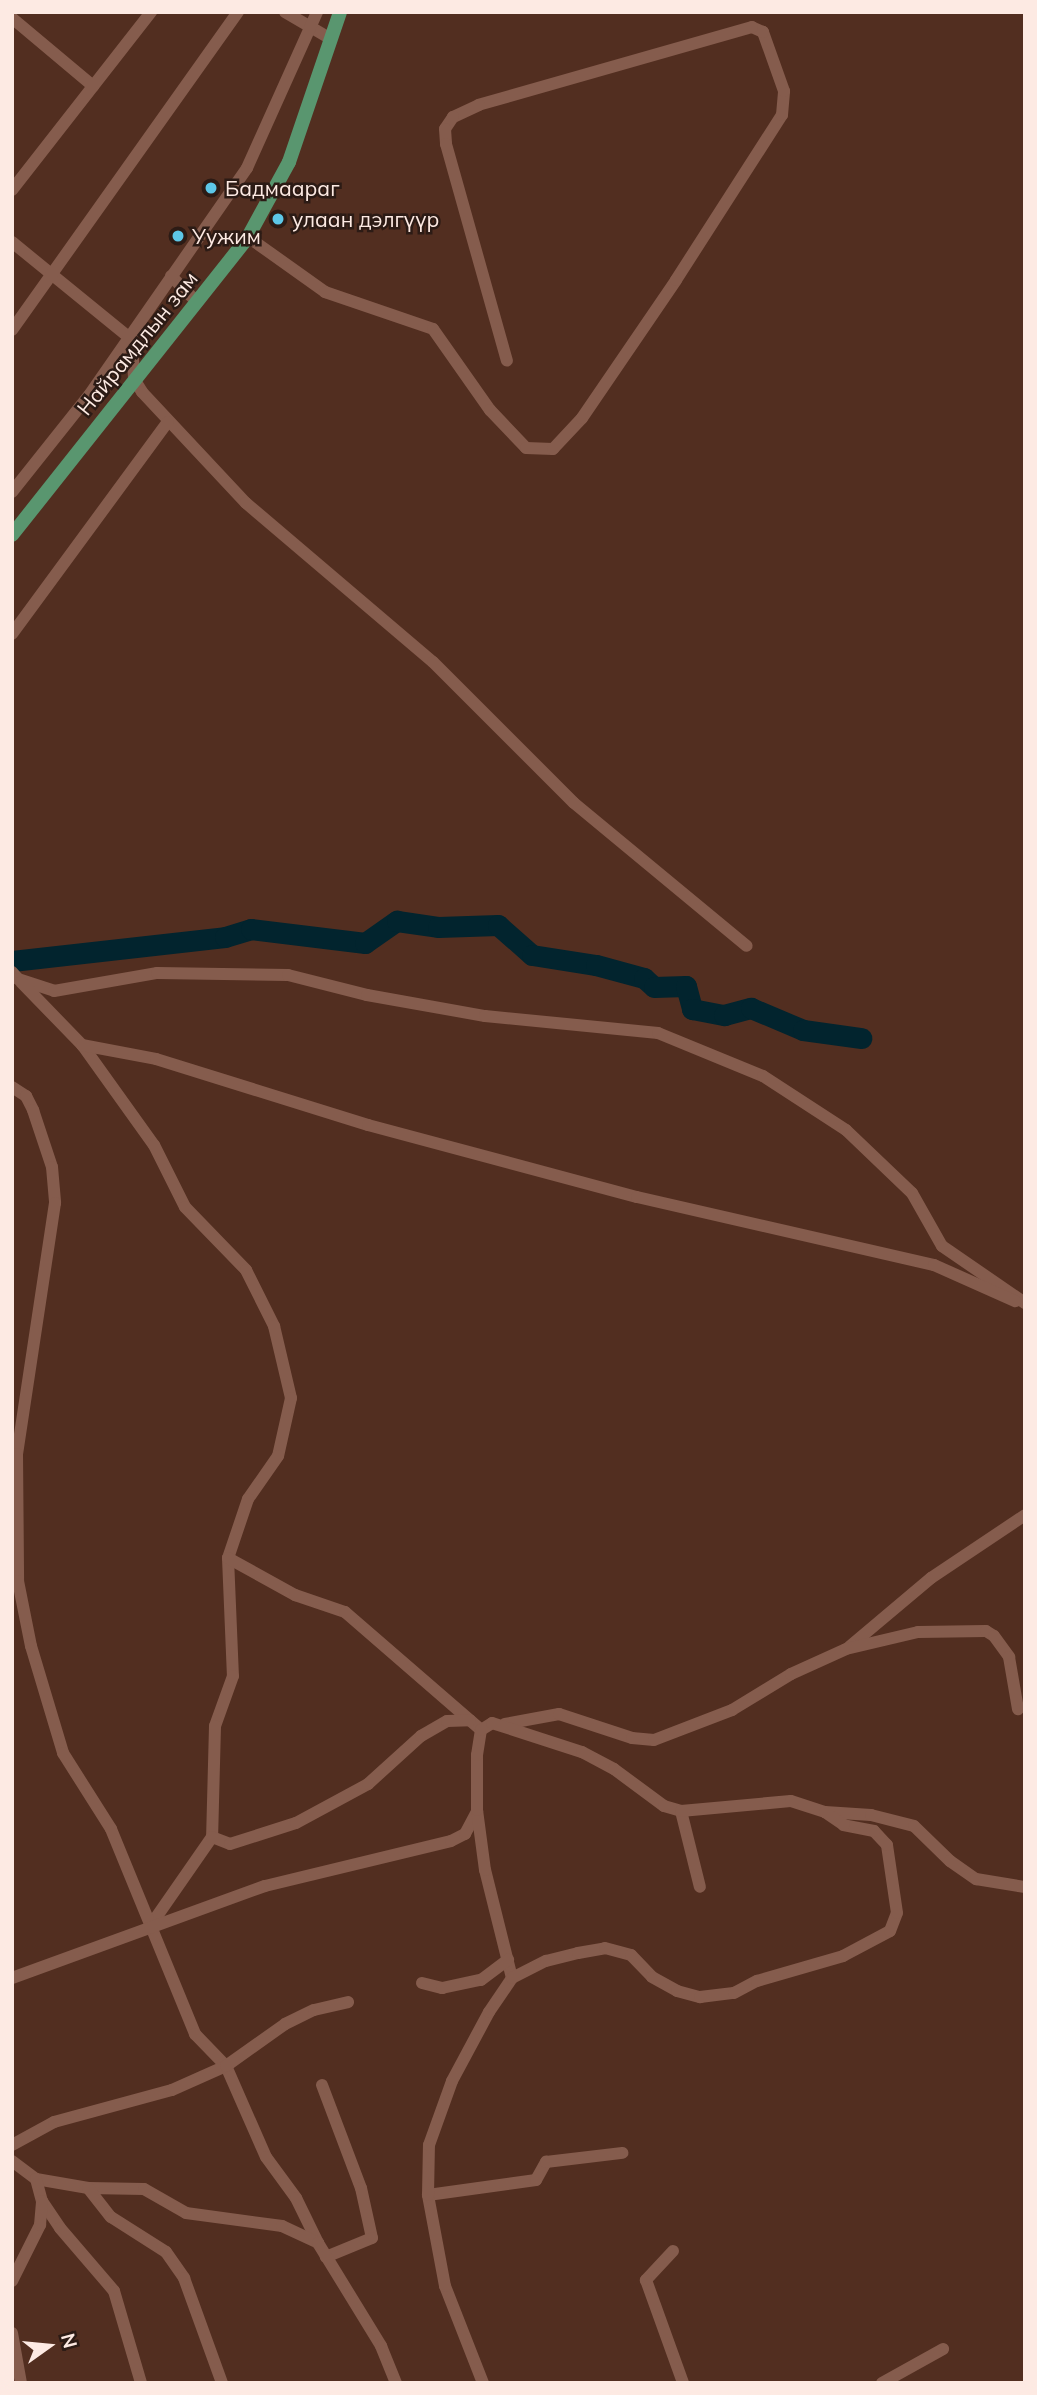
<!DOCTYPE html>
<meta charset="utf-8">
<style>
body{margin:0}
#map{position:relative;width:1037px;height:2395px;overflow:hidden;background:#522e20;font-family:Mulish,sans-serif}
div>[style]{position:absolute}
.river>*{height:21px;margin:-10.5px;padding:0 10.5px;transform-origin:10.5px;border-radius:10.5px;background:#02242e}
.minor>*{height:12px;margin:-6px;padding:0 6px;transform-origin:6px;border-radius:6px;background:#855c4d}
.major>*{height:14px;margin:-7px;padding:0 7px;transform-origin:7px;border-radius:7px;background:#59966f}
.dots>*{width:19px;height:19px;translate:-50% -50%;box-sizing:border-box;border:4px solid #2c1b15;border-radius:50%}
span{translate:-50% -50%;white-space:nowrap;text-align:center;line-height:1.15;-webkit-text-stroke:5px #2c1b15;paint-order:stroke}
.poi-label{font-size:21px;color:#fdeae3}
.left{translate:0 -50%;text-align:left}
.street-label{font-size:21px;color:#fdeae3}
.frame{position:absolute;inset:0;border:14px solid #fdeae3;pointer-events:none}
.north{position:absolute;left:14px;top:2311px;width:70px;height:70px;-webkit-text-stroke:5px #2c1b15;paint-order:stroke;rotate:75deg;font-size:19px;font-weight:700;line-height:28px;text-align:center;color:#fdeae3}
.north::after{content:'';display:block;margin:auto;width:24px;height:32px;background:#fdeae3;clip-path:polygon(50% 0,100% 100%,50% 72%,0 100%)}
</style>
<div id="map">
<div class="river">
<div style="left:12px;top:961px;width:214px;rotate:-6.4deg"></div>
<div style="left:225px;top:937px;width:27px;rotate:-17deg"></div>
<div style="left:251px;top:929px;width:115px;rotate:7deg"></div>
<div style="left:365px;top:943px;width:39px;rotate:-35deg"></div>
<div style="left:397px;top:921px;width:41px;rotate:8.3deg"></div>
<div style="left:438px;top:927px;width:60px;rotate:-1.9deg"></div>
<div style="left:498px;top:925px;width:45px;rotate:41.4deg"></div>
<div style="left:532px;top:955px;width:65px;rotate:8.9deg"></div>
<div style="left:596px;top:965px;width:50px;rotate:15.2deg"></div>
<div style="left:644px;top:978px;width:13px;rotate:42deg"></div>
<div style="left:654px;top:987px;width:32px;rotate:-2deg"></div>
<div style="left:686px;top:986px;width:24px;rotate:75deg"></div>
<div style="left:692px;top:1009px;width:33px;rotate:11deg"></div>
<div style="left:724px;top:1015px;width:28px;rotate:-15deg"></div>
<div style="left:751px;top:1008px;width:56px;rotate:22.9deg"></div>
<div style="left:803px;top:1030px;width:59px;rotate:7.9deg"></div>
</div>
<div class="minor">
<div style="left:285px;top:12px;width:53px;rotate:30.4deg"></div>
<div style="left:12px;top:18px;width:106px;rotate:40deg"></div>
<div style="left:12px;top:190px;width:226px;rotate:-52deg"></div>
<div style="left:248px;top:237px;width:95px;rotate:35.5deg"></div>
<div style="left:325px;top:292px;width:114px;rotate:18.9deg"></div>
<div style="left:433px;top:329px;width:99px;rotate:54.9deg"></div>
<div style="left:490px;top:410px;width:52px;rotate:46.5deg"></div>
<div style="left:526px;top:448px;width:27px;rotate:2deg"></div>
<div style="left:553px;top:449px;width:42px;rotate:-46.9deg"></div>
<div style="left:582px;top:418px;width:167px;rotate:-55.7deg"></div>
<div style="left:676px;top:280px;width:196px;rotate:-57.3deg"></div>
<div style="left:782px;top:115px;width:24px;rotate:-85deg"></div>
<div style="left:784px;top:91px;width:63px;rotate:-109.6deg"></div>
<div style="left:763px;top:32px;width:12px;rotate:-156deg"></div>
<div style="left:752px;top:27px;width:284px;rotate:164.1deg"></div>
<div style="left:479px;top:105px;width:29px;rotate:155deg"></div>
<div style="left:453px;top:117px;width:14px;rotate:124deg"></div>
<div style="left:445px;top:129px;width:15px;rotate:86deg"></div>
<div style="left:446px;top:144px;width:225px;rotate:74.3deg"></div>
<div style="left:12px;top:242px;width:155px;rotate:39.2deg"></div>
<div style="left:132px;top:340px;width:39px;rotate:87deg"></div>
<div style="left:134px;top:379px;width:15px;rotate:58deg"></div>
<div style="left:142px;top:392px;width:152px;rotate:46.9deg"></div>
<div style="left:246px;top:503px;width:245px;rotate:40.4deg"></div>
<div style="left:433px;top:662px;width:199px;rotate:45deg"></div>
<div style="left:574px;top:803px;width:224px;rotate:39.6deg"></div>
<div style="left:171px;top:276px;width:37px;rotate:45deg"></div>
<div style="left:12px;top:330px;width:390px;rotate:-54.6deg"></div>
<div style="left:12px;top:492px;width:125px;rotate:-51.5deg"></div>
<div style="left:90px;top:394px;width:275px;rotate:-55.2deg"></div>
<div style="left:247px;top:168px;width:171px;rotate:-65.8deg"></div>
<div style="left:12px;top:634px;width:263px;rotate:-53.7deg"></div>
<div style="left:12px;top:972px;width:9px;rotate:49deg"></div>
<div style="left:18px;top:979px;width:38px;rotate:18deg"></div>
<div style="left:54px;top:991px;width:105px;rotate:-9.9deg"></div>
<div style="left:157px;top:973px;width:131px;rotate:0.9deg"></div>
<div style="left:288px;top:975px;width:81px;rotate:14.2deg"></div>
<div style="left:367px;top:995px;width:120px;rotate:10.1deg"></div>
<div style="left:485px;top:1016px;width:174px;rotate:5.6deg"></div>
<div style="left:658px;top:1033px;width:113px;rotate:22.3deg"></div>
<div style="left:763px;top:1076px;width:99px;rotate:33deg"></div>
<div style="left:846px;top:1130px;width:91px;rotate:43.7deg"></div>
<div style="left:912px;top:1193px;width:61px;rotate:60.5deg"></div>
<div style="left:942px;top:1246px;width:101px;rotate:34.5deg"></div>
<div style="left:21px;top:982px;width:89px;rotate:45.9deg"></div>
<div style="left:83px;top:1046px;width:122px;rotate:54.4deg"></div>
<div style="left:154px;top:1145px;width:69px;rotate:63.4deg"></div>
<div style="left:185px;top:1207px;width:88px;rotate:45.9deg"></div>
<div style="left:246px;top:1270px;width:63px;rotate:63.4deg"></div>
<div style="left:274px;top:1326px;width:74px;rotate:76.7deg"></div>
<div style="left:291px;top:1398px;width:59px;rotate:102.6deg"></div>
<div style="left:278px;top:1456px;width:52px;rotate:124.9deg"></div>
<div style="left:248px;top:1499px;width:62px;rotate:108.7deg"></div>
<div style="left:228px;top:1558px;width:118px;rotate:87.6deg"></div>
<div style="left:233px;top:1676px;width:53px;rotate:109.8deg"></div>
<div style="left:215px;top:1726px;width:111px;rotate:91.5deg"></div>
<div style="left:212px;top:1837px;width:112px;rotate:124.8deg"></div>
<div style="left:82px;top:1045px;width:75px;rotate:10.7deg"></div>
<div style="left:156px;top:1059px;width:222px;rotate:17.3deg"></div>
<div style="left:368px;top:1125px;width:278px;rotate:15deg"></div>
<div style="left:637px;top:1197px;width:305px;rotate:12.9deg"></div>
<div style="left:934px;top:1265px;width:89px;rotate:24deg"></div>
<div style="left:12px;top:1087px;width:17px;rotate:33deg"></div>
<div style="left:26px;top:1096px;width:16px;rotate:63deg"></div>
<div style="left:33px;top:1110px;width:60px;rotate:71.6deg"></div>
<div style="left:52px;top:1167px;width:36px;rotate:85deg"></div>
<div style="left:55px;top:1203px;width:254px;rotate:98.6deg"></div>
<div style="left:17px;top:1454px;width:127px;rotate:89.5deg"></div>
<div style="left:18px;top:1581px;width:66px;rotate:78.7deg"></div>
<div style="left:31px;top:1646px;width:112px;rotate:73.3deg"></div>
<div style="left:63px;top:1753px;width:90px;rotate:57.7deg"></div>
<div style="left:111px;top:1829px;width:222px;rotate:67.7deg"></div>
<div style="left:195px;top:2034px;width:45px;rotate:45.9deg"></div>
<div style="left:226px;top:2066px;width:99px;rotate:66.3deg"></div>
<div style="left:266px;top:2157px;width:51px;rotate:53.8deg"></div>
<div style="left:296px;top:2198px;width:50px;rotate:63.9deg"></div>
<div style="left:228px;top:1558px;width:77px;rotate:28.9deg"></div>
<div style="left:295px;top:1595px;width:53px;rotate:18.8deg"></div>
<div style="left:345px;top:1612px;width:180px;rotate:40.9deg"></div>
<div style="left:849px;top:1647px;width:107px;rotate:-40.1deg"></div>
<div style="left:931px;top:1578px;width:113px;rotate:-33.8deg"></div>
<div style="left:505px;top:1724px;width:55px;rotate:-10.5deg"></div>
<div style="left:559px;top:1714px;width:77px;rotate:18.2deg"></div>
<div style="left:632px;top:1738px;width:22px;rotate:5deg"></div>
<div style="left:654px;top:1740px;width:84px;rotate:-21deg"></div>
<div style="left:732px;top:1710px;width:69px;rotate:-31.4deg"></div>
<div style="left:791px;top:1674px;width:60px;rotate:-24.4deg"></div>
<div style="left:846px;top:1649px;width:74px;rotate:-13.3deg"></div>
<div style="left:918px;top:1632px;width:68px;rotate:-0.8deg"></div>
<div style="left:986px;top:1631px;width:9px;rotate:32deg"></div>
<div style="left:994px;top:1636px;width:26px;rotate:54deg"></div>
<div style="left:1009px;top:1657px;width:53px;rotate:80.2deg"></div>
<div style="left:681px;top:1811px;width:78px;rotate:76deg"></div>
<div style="left:212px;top:1837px;width:19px;rotate:21deg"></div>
<div style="left:230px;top:1844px;width:69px;rotate:-17.7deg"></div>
<div style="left:296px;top:1823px;width:82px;rotate:-28.4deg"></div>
<div style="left:368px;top:1784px;width:72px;rotate:-42.2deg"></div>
<div style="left:421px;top:1736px;width:30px;rotate:-30deg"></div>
<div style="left:447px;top:1721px;width:23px;rotate:-2deg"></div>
<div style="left:12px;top:1978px;width:269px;rotate:-20deg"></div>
<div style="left:265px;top:1886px;width:191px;rotate:-13.6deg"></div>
<div style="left:451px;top:1841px;width:16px;rotate:-27deg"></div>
<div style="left:465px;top:1834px;width:26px;rotate:-62deg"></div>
<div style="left:512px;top:1978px;width:111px;rotate:-104deg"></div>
<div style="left:485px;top:1870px;width:61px;rotate:-97.6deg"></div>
<div style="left:477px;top:1810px;width:55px;rotate:-90deg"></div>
<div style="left:477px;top:1755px;width:25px;rotate:-81deg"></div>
<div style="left:481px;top:1730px;width:13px;rotate:-32deg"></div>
<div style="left:492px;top:1723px;width:95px;rotate:17.9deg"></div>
<div style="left:582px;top:1752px;width:36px;rotate:28deg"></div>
<div style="left:614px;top:1769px;width:62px;rotate:36.5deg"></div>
<div style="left:664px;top:1806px;width:18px;rotate:16deg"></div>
<div style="left:681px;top:1811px;width:110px;rotate:-5.2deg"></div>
<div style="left:791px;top:1801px;width:36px;rotate:18deg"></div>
<div style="left:825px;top:1812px;width:46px;rotate:3.7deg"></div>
<div style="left:871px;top:1815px;width:44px;rotate:14.3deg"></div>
<div style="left:914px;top:1826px;width:50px;rotate:44.2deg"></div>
<div style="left:950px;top:1861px;width:32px;rotate:35deg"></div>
<div style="left:976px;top:1879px;width:50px;rotate:9.3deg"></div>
<div style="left:422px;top:1983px;width:21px;rotate:14deg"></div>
<div style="left:442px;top:1988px;width:40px;rotate:-12deg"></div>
<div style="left:481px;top:1980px;width:34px;rotate:-37deg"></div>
<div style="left:322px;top:2085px;width:110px;rotate:69.3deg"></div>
<div style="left:361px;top:2188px;width:51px;rotate:77.6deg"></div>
<div style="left:372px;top:2238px;width:50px;rotate:157.6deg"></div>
<div style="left:12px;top:2145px;width:48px;rotate:-28.7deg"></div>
<div style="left:54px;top:2122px;width:122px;rotate:-15.2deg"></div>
<div style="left:172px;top:2090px;width:59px;rotate:-24deg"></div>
<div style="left:226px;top:2066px;width:72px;rotate:-35.4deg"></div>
<div style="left:285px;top:2024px;width:32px;rotate:-26deg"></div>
<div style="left:314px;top:2010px;width:35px;rotate:-13deg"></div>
<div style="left:12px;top:2161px;width:30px;rotate:37deg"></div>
<div style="left:36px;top:2179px;width:53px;rotate:9.8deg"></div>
<div style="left:88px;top:2188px;width:56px;rotate:1deg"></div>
<div style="left:144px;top:2189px;width:48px;rotate:29.7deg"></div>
<div style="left:186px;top:2213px;width:97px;rotate:7.7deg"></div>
<div style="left:282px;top:2226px;width:40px;rotate:25deg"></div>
<div style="left:318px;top:2243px;width:121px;rotate:58.5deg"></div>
<div style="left:381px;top:2346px;width:40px;rotate:68deg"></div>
<div style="left:36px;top:2179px;width:23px;rotate:75deg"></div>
<div style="left:42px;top:2201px;width:32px;rotate:56deg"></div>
<div style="left:60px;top:2228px;width:83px;rotate:49.4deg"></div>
<div style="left:114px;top:2291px;width:96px;rotate:73.6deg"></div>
<div style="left:88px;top:2188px;width:37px;rotate:52deg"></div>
<div style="left:111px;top:2217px;width:65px;rotate:32.5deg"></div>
<div style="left:166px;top:2252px;width:32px;rotate:55deg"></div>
<div style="left:184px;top:2278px;width:112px;rotate:70.1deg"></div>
<div style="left:428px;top:2195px;width:109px;rotate:-7.9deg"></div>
<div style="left:536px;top:2180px;width:21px;rotate:-61deg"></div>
<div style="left:546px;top:2162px;width:77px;rotate:-6.8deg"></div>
<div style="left:673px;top:2251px;width:40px;rotate:133deg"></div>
<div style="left:646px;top:2280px;width:109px;rotate:70.2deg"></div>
<div style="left:12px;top:2281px;width:63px;rotate:-63.4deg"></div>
<div style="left:40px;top:2225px;width:24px;rotate:-85deg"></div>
<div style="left:12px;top:2333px;width:51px;rotate:79.8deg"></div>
<div style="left:483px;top:2383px;width:104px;rotate:-111.4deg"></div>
<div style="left:445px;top:2286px;width:93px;rotate:-100.6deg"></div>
<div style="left:428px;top:2195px;width:50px;rotate:-88.9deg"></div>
<div style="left:429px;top:2145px;width:68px;rotate:-70.2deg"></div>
<div style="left:452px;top:2081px;width:78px;rotate:-61.8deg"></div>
<div style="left:489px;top:2012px;width:41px;rotate:-55.9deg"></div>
<div style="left:512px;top:1978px;width:38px;rotate:-27deg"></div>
<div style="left:546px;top:1961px;width:33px;rotate:-14deg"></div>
<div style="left:578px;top:1953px;width:27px;rotate:-10deg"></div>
<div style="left:605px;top:1948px;width:27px;rotate:15deg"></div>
<div style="left:631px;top:1955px;width:30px;rotate:46deg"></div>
<div style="left:652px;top:1977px;width:29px;rotate:29deg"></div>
<div style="left:677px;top:1991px;width:24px;rotate:15deg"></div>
<div style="left:700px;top:1997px;width:34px;rotate:-7deg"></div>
<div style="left:734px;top:1993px;width:26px;rotate:-28deg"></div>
<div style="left:757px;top:1981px;width:90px;rotate:-16.2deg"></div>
<div style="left:843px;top:1956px;width:53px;rotate:-28deg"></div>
<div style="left:890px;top:1931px;width:19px;rotate:-69deg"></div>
<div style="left:897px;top:1913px;width:69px;rotate:-98.4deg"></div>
<div style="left:887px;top:1845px;width:19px;rotate:-133deg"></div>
<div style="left:874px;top:1831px;width:31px;rotate:-169deg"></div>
<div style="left:844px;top:1825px;width:23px;rotate:-146deg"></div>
<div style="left:882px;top:2383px;width:70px;rotate:-29.1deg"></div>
</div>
<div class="major">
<div style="left:12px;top:535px;width:380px;rotate:-51.6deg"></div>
<div style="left:248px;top:237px;width:85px;rotate:-61.3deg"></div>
<div style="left:289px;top:162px;width:158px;rotate:-71.2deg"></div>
</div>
<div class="dots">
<div style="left:211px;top:188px;background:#5dc7e8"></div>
<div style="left:278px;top:219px;background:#5dc7e8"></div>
<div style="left:178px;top:236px;background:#5dc7e8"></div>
</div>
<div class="poi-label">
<span class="left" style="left:225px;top:188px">Бадмаараг</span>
<span class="left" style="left:292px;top:219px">улаан дэлгүүр</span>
<span class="left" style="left:192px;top:236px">Уужим</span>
</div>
<div class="street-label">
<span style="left:137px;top:343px;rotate:-51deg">Найрамдлын зам</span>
</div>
<div class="frame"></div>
<div class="north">N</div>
</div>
